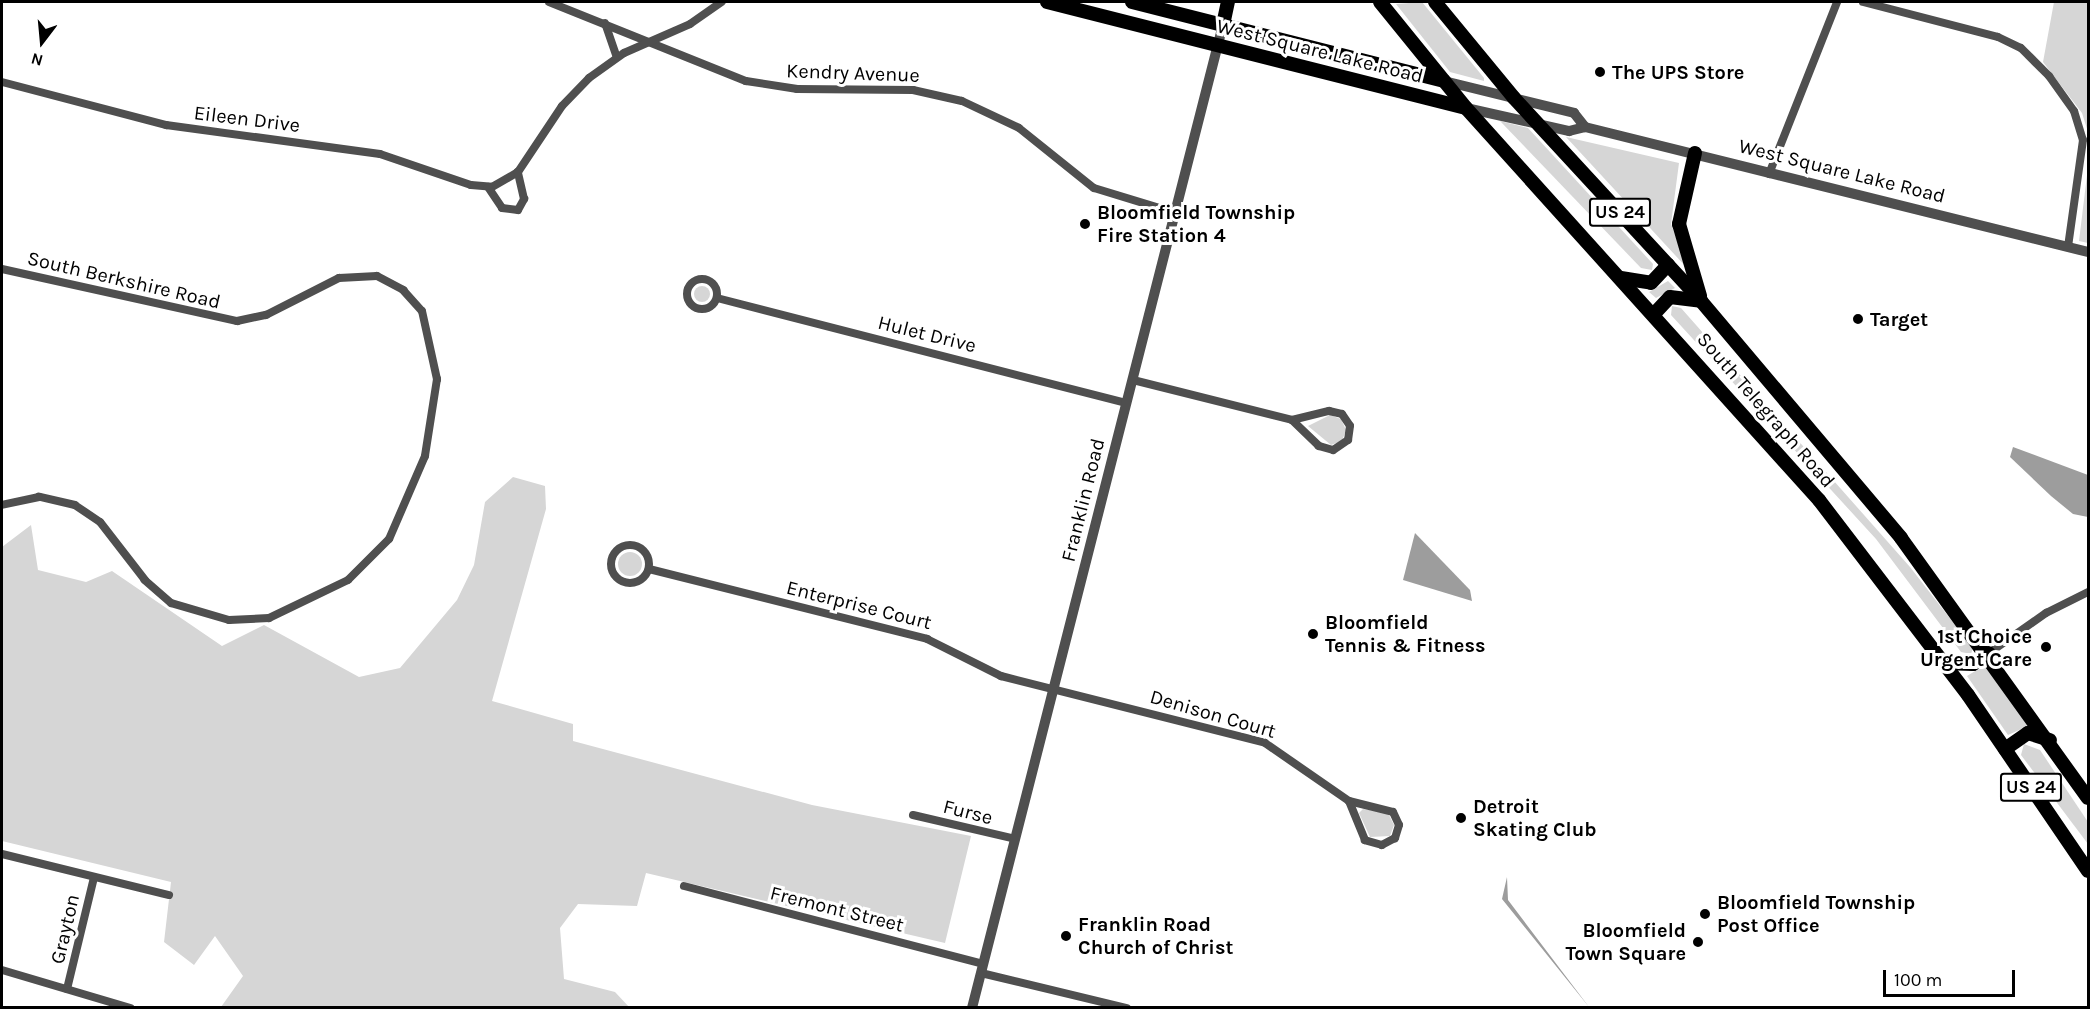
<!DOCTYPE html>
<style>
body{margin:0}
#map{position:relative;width:2090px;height:1009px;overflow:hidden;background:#fff;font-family:Karla,sans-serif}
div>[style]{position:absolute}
.green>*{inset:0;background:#d6d6d6}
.round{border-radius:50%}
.water>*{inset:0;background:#9d9d9d}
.minor>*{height:8px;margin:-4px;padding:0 4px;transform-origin:4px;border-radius:4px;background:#4f4f4f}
.minor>.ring{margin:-4px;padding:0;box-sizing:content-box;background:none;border:8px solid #4f4f4f;border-radius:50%}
.tertiary>*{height:10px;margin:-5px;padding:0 5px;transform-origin:5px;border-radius:5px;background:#4f4f4f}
.trunk>*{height:14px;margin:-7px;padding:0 7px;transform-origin:7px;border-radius:7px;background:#000}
.dots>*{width:16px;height:16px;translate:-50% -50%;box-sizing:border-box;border:3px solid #fff;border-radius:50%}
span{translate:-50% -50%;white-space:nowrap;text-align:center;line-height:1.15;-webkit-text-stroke:6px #fff;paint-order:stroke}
.shield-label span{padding:2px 4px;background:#fff;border:2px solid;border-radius:4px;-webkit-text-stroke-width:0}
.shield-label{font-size:18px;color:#000;font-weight:700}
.street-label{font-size:20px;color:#000}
.poi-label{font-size:20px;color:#000;font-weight:700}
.left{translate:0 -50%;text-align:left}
.right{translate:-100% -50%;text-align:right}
.frame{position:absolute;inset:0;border:3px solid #000;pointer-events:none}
.north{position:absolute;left:12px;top:12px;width:60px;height:60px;-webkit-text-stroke:4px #fff;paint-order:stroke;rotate:196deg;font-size:16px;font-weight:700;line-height:24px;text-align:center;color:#000}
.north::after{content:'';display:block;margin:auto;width:21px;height:27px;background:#000;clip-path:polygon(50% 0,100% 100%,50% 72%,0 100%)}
.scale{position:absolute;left:1883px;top:970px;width:132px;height:27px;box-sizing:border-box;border:3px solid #000;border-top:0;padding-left:8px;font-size:18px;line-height:21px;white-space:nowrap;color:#000;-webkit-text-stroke:4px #fff;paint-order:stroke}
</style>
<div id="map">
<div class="green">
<div style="clip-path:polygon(1422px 2px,1484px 78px,1484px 81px,1450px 72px,1396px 4px)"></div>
<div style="clip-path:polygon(2054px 2px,2088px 2px,2088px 132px,2082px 113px,2043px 62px)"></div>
<div style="clip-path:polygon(1500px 121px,1528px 128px,1653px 264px,1652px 270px,1641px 268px)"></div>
<div style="clip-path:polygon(1566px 137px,1679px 163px,1671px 224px,1687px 268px)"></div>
<div style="clip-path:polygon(2088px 167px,2088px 243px,2079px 241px)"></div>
<div style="clip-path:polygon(1668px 281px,1675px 288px,1656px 298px,1649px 292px)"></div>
<div class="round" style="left:694px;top:286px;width:16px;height:16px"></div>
<div style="clip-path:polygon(1672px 306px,1681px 308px,1910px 567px,1973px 648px,1971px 654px,1961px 652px,1876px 539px,1671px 315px)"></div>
<div style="clip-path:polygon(1330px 415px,1341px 419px,1346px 430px,1342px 441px,1331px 445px,1308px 426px)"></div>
<div style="clip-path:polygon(513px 477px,545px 486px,546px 509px,492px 701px,573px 724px,573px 741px,812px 805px,971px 836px,945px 943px,646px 873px,637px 906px,578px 904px,560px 928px,564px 979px,615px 992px,630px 1008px,221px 1007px,243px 976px,215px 936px,194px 965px,164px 942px,171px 882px,2px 841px,2px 547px,31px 525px,38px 570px,86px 582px,112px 571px,222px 646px,264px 625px,359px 677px,400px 668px,457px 600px,474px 565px,485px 502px)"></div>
<div class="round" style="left:618px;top:552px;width:24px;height:24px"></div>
<div style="clip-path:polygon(1985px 665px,2028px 725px,2028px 726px,2008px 735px,1967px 676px)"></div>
<div style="clip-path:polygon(2024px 744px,2040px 750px,2088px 822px,2088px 844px,2021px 755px)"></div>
<div style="clip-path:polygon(1363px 809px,1388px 813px,1394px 825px,1390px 836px,1370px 837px,1359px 813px)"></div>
</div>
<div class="water">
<div style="clip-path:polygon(2013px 447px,2088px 475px,2088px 517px,2073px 514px,2051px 496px,2010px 457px)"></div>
<div style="clip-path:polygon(1415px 533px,1470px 590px,1472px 601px,1403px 580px)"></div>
<div style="clip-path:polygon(1507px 877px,1508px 900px,1589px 1007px,1502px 899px)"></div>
</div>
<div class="minor">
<div style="left:549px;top:2px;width:212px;rotate:21.9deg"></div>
<div style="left:746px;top:81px;width:52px;rotate:8.9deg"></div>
<div style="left:797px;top:89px;width:116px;rotate:0.5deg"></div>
<div style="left:913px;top:90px;width:50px;rotate:12.7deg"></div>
<div style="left:962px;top:101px;width:63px;rotate:25.3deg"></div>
<div style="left:1019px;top:128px;width:96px;rotate:38.7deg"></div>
<div style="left:1094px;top:188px;width:86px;rotate:17deg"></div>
<div style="left:1863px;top:2px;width:139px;rotate:14.5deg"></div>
<div style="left:1998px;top:37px;width:25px;rotate:26deg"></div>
<div style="left:2021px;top:48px;width:40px;rotate:45deg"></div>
<div style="left:2049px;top:76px;width:43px;rotate:54.5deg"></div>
<div style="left:2074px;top:111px;width:30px;rotate:73deg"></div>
<div style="left:2083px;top:140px;width:108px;rotate:98deg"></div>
<div style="left:605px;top:23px;width:36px;rotate:71deg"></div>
<div style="left:2px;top:82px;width:170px;rotate:14.7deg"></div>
<div style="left:166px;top:125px;width:216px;rotate:7.7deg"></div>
<div style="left:380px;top:154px;width:96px;rotate:18.8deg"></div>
<div style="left:471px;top:185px;width:21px;rotate:5deg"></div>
<div style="left:492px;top:187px;width:30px;rotate:-30deg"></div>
<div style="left:518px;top:172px;width:79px;rotate:-56.3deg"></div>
<div style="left:562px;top:106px;width:39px;rotate:-46deg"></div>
<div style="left:589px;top:78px;width:43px;rotate:-35.5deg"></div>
<div style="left:624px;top:53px;width:72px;rotate:-23.7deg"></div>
<div style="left:690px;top:24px;width:39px;rotate:-35deg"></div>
<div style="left:1769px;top:174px;width:185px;rotate:-68.4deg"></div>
<div style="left:488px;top:187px;width:25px;rotate:56deg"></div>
<div style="left:502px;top:208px;width:16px;rotate:7deg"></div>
<div style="left:518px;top:210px;width:13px;rotate:-61deg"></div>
<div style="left:524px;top:199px;width:28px;rotate:-103deg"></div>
<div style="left:2px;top:269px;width:241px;rotate:12.5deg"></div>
<div style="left:237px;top:321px;width:30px;rotate:-12deg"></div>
<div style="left:266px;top:315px;width:82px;rotate:-26.9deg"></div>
<div style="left:339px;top:278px;width:38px;rotate:-3deg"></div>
<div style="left:377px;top:276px;width:30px;rotate:28deg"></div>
<div style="left:403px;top:290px;width:28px;rotate:48deg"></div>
<div style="left:422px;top:311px;width:70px;rotate:77.6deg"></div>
<div style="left:437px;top:379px;width:78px;rotate:98.9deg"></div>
<div style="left:425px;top:456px;width:90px;rotate:113.4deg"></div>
<div style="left:389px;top:539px;width:58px;rotate:135deg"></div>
<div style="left:348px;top:580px;width:88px;rotate:154.3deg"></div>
<div style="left:269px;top:618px;width:40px;rotate:177.1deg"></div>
<div style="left:229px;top:620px;width:60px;rotate:-163.7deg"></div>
<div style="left:171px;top:603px;width:35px;rotate:-139deg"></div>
<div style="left:145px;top:580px;width:73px;rotate:-127.8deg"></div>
<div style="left:100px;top:522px;width:30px;rotate:-146deg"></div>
<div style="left:75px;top:505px;width:37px;rotate:-167deg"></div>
<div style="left:39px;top:497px;width:38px;rotate:168deg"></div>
<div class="ring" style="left:687px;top:279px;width:22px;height:22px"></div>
<div style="left:717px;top:298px;width:423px;rotate:14.4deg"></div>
<div style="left:1133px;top:380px;width:164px;rotate:14.1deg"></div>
<div style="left:1329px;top:411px;width:13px;rotate:13deg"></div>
<div style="left:1342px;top:414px;width:14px;rotate:56deg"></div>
<div style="left:1350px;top:426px;width:14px;rotate:98deg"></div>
<div style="left:1348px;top:440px;width:18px;rotate:146deg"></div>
<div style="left:1333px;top:450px;width:15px;rotate:-164deg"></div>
<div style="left:1319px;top:446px;width:37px;rotate:-136deg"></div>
<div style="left:1292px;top:420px;width:38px;rotate:-14deg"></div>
<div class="ring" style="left:611px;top:545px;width:30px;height:30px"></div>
<div style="left:649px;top:569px;width:287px;rotate:14.1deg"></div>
<div style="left:927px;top:639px;width:83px;rotate:26.6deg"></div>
<div style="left:1001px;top:676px;width:272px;rotate:14.2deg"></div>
<div style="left:1265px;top:743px;width:102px;rotate:34.6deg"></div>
<div style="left:1989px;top:653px;width:70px;rotate:-35.1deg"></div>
<div style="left:2046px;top:613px;width:47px;rotate:-26.6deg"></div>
<div style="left:1349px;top:801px;width:45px;rotate:14deg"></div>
<div style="left:1393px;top:812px;width:14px;rotate:65deg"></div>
<div style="left:1399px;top:825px;width:14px;rotate:107deg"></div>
<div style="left:1395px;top:838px;width:15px;rotate:152deg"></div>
<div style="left:1382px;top:845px;width:18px;rotate:-164deg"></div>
<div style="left:1365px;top:840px;width:42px;rotate:-112.3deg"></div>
<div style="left:913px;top:815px;width:105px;rotate:13.2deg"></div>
<div style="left:2px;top:854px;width:172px;rotate:13.8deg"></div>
<div style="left:684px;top:886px;width:309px;rotate:14.6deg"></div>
<div style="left:2px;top:970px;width:134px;rotate:16.5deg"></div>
<div style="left:981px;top:973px;width:150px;rotate:13.5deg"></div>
<div style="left:67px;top:989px;width:115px;rotate:-76.4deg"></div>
</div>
<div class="tertiary">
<div style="left:1444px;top:81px;width:134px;rotate:13.8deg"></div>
<div style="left:1574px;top:113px;width:18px;rotate:52deg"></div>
<div style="left:1466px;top:108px;width:106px;rotate:12.6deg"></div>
<div style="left:1569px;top:131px;width:16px;rotate:-14deg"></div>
<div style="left:1585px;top:127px;width:518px;rotate:13.96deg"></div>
<div style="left:972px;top:1008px;width:1015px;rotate:-75.68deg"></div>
</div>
<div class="trunk">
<div style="left:1047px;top:2px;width:432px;rotate:14.2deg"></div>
<div style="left:1132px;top:2px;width:322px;rotate:14.2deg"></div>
<div style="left:1380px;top:2px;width:136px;rotate:50.9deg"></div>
<div style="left:1466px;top:108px;width:528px;rotate:48deg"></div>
<div style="left:1819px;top:500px;width:245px;rotate:52.6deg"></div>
<div style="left:1968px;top:695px;width:213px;rotate:55.7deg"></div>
<div style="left:1435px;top:2px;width:124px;rotate:50.5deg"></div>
<div style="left:1514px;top:98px;width:276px;rotate:47.3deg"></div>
<div style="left:1701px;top:301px;width:310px;rotate:49.8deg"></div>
<div style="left:1901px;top:538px;width:320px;rotate:54.3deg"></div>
<div style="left:1223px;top:25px;width:24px;rotate:-78deg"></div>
<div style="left:1695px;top:153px;width:73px;rotate:102.7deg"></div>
<div style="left:1679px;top:224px;width:75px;rotate:73.7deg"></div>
<div style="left:1621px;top:278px;width:30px;rotate:9deg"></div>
<div style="left:1651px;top:283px;width:25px;rotate:-47deg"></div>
<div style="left:1654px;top:314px;width:23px;rotate:-47deg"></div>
<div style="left:1670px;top:297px;width:31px;rotate:7deg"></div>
<div style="left:1943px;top:663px;width:30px;rotate:2deg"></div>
<div style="left:1973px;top:664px;width:19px;rotate:-35deg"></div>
<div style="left:2005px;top:749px;width:28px;rotate:-35deg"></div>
<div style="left:2028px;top:733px;width:23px;rotate:18deg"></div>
</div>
<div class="dots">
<div style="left:1600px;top:72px;background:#000"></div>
<div style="left:1085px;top:224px;background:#000"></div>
<div style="left:1858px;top:319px;background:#000"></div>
<div style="left:1313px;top:634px;background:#000"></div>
<div style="left:2046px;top:647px;background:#000"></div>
<div style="left:1461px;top:818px;background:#000"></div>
<div style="left:1705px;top:914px;background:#000"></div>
<div style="left:1066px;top:936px;background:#000"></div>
<div style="left:1698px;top:942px;background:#000"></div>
</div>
<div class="shield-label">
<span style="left:1620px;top:212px">US 24</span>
<span style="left:2031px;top:787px">US 24</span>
</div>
<div class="street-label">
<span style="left:1320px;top:51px;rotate:14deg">West Square Lake Road</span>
<span style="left:853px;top:73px;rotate:2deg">Kendry Avenue</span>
<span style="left:247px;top:119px;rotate:7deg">Eileen Drive</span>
<span style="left:1842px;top:171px;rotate:14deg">West Square Lake Road</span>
<span style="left:124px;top:280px;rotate:13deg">South Berkshire Road</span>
<span style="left:927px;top:334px;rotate:14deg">Hulet Drive</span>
<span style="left:1766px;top:410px;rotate:49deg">South Telegraph Road</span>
<span style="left:1083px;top:500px;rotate:-76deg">Franklin Road</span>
<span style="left:859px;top:605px;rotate:14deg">Enterprise Court</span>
<span style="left:1213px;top:714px;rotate:16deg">Denison Court</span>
<span style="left:968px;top:812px;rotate:14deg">Furse</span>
<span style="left:837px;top:909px;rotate:14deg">Fremont Street</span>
<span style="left:65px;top:929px;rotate:-77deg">Grayton</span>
</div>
<div class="poi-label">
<span class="left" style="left:1612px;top:72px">The UPS Store</span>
<span class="left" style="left:1097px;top:224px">Bloomfield Township<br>Fire Station 4</span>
<span class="left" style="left:1870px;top:319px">Target</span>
<span class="left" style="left:1325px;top:634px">Bloomfield<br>Tennis &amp; Fitness</span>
<span class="right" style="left:2032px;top:648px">1st Choice<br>Urgent Care</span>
<span class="left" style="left:1473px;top:818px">Detroit<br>Skating Club</span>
<span class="left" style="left:1717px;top:914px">Bloomfield Township<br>Post Office</span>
<span class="left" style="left:1078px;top:936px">Franklin Road<br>Church of Christ</span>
<span class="right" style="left:1686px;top:942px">Bloomfield<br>Town Square</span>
</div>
<div class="frame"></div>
<div class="north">N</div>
<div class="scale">100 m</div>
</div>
